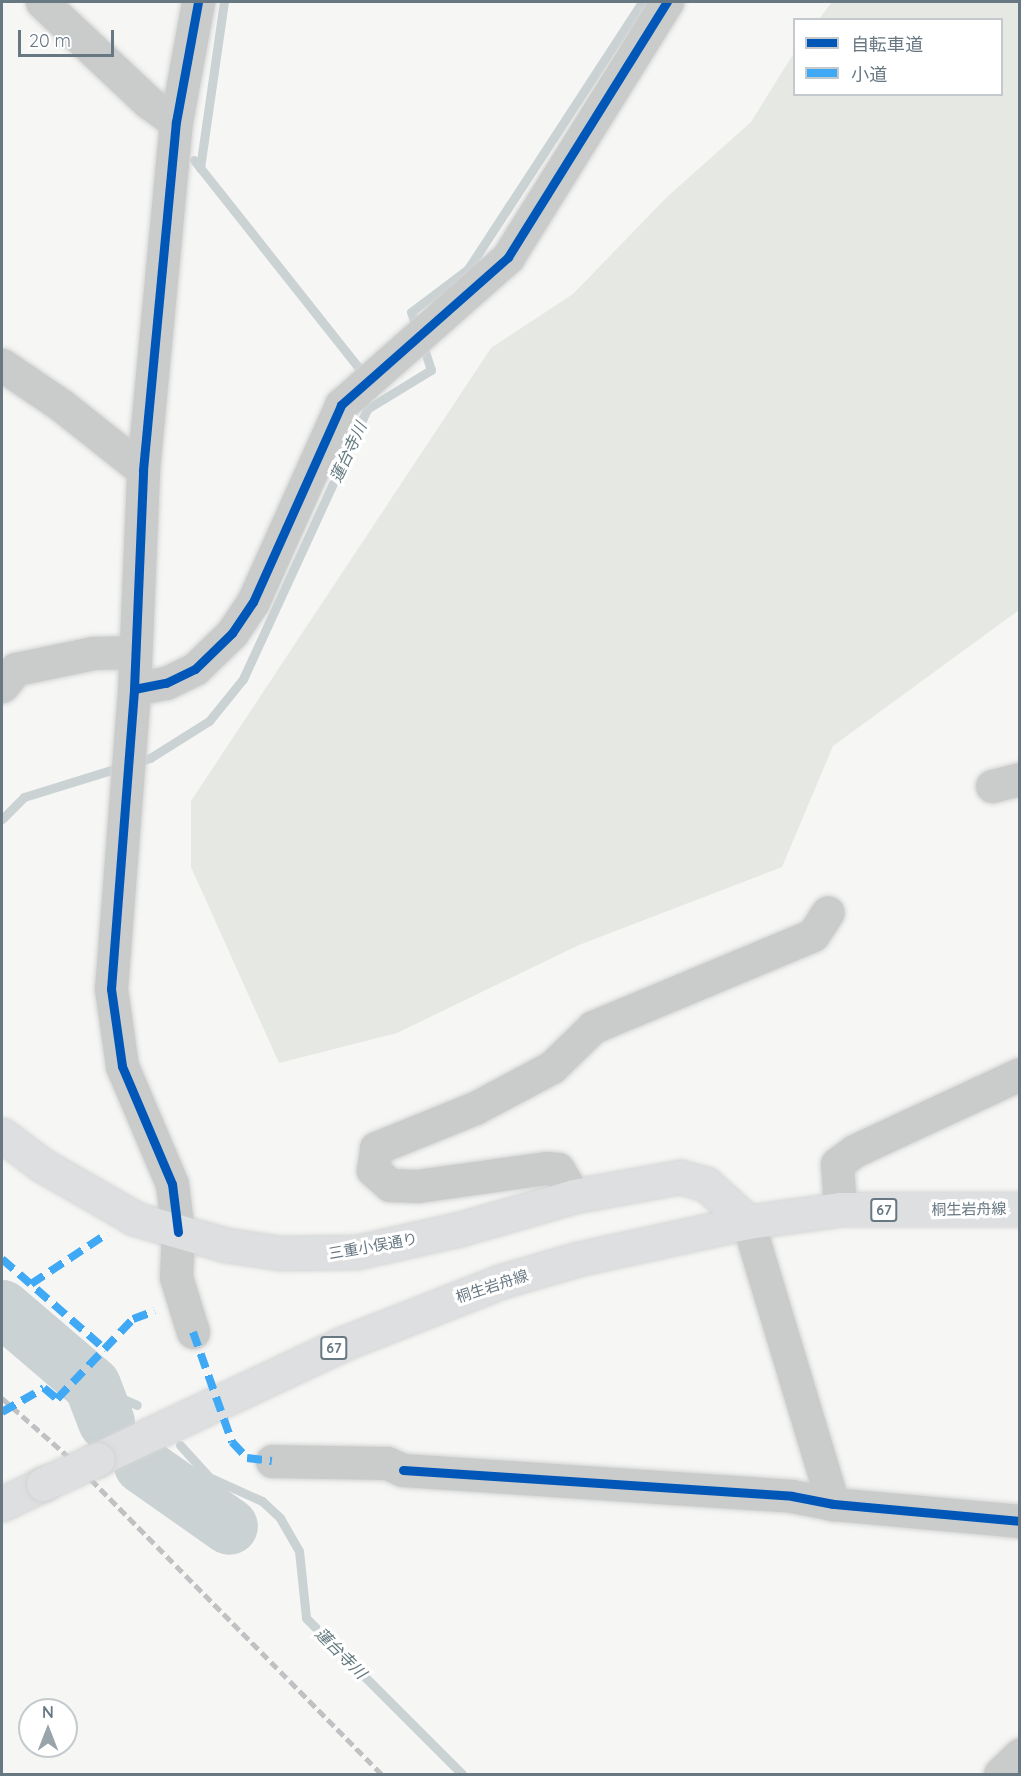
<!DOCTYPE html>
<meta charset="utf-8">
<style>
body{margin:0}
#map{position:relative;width:1021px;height:1776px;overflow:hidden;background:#f6f6f5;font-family:Quicksand,"Noto Sans JP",sans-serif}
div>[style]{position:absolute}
.green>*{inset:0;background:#e6e8e3}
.stream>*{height:9px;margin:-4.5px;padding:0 4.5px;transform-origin:4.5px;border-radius:4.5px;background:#cad2d4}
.river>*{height:57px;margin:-28.5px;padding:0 28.5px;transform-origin:28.5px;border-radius:28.5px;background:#cad2d4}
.roads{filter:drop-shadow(0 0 2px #d3d4d4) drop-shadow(0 0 2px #d3d4d4)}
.minor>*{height:33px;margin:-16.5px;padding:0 16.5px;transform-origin:16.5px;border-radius:16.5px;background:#cacccc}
.major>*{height:33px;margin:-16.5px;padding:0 16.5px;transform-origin:16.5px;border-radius:16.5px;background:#dedfe0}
.rail>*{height:4.5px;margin-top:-2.25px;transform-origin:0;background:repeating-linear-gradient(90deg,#c0c1c2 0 9px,transparent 0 13.5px)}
.bridges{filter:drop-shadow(0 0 2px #d3d4d4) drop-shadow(0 0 2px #d3d4d4)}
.major-bridge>*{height:33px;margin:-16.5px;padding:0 16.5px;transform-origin:16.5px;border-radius:16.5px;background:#dedfe0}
.quiet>*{height:8px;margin-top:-4px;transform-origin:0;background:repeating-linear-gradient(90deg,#3fa9f5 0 15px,transparent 0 23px)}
.cycleway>*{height:9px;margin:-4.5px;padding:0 4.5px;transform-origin:4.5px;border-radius:4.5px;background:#0057b8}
span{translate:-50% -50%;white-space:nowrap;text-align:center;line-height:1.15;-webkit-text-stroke:6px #fff;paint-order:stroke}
.shield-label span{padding:2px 4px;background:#fff;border:2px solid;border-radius:4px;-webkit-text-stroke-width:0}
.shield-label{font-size:14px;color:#687883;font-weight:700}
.street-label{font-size:15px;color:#687883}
.water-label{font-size:16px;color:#63797f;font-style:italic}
.frame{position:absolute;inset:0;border:3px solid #687883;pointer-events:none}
.legend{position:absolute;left:793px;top:18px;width:210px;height:78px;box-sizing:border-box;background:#fff;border:2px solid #c3c9cd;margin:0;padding:8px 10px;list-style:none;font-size:18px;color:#687883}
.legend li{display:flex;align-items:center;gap:12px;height:30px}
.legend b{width:30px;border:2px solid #c3c9cd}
.north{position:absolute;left:18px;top:1698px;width:60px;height:60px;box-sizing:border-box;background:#fff;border:2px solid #c3c9cd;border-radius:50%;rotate:0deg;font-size:16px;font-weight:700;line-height:24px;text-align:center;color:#687883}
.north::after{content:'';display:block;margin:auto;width:21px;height:27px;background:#9aa4ab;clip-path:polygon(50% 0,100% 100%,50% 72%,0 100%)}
.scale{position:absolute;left:18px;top:30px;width:96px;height:27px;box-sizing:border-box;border:3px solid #687883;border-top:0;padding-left:8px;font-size:18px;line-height:21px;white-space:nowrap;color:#687883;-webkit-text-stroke:4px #fff;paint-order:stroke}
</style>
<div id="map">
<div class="green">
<div style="clip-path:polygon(832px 2px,1019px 2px,1019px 610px,833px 746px,782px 867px,579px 945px,397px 1033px,279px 1063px,191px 867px,191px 801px,491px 348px,573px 294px,667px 197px,751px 122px,794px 53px,794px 94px,1002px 94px,1002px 20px,819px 19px)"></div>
</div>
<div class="stream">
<div style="left:194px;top:160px;width:275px;rotate:51.6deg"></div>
<div style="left:200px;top:168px;width:168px;rotate:-81.8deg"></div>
<div style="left:417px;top:330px;width:19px;rotate:-108deg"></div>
<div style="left:411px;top:312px;width:71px;rotate:-37deg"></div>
<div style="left:468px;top:269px;width:319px;rotate:-56.9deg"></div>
<div style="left:134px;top:763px;width:17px;rotate:-17deg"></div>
<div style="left:150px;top:758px;width:70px;rotate:-32.1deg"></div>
<div style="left:209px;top:721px;width:54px;rotate:-51deg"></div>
<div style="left:243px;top:679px;width:297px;rotate:-65.3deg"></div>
<div style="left:367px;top:409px;width:75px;rotate:-31.4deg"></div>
<div style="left:431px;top:370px;width:28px;rotate:-108deg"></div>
<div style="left:2px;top:819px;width:31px;rotate:-45deg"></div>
<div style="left:24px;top:797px;width:102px;rotate:-17.2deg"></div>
<div style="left:92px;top:1385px;width:49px;rotate:24deg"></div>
<div style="left:180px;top:1445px;width:43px;rotate:47.8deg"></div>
<div style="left:209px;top:1477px;width:58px;rotate:24.4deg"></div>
<div style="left:262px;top:1501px;width:25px;rotate:43deg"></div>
<div style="left:280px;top:1518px;width:38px;rotate:60deg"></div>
<div style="left:299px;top:1551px;width:67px;rotate:84deg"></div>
<div style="left:306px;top:1618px;width:221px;rotate:45deg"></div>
</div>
<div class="river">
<div style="left:2px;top:1308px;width:118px;rotate:40.5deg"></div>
<div style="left:92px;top:1385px;width:39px;rotate:69deg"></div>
<div style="left:142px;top:1465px;width:106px;rotate:35deg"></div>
</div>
<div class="roads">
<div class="minor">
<div style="left:42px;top:2px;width:146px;rotate:43.3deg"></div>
<div style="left:148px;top:102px;width:34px;rotate:36deg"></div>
<div style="left:2px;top:365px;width:71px;rotate:34.1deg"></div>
<div style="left:61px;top:405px;width:105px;rotate:38.4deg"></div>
<div style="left:2px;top:686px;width:22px;rotate:-51deg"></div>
<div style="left:16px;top:669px;width:79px;rotate:-11.7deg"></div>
<div style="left:93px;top:653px;width:42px;rotate:-1.4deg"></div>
<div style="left:134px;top:689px;width:33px;rotate:-11deg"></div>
<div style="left:166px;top:683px;width:32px;rotate:-26deg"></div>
<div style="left:195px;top:669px;width:52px;rotate:-44.2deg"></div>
<div style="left:232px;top:633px;width:37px;rotate:-56deg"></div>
<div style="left:253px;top:602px;width:216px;rotate:-65.9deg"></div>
<div style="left:341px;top:405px;width:223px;rotate:-41.5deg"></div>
<div style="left:508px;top:257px;width:301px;rotate:-58.1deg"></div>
<div style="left:992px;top:786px;width:29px;rotate:-14deg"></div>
<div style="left:574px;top:1196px;width:31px;rotate:-121deg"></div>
<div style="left:558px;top:1169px;width:12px;rotate:-175deg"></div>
<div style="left:546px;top:1168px;width:129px;rotate:172deg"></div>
<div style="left:418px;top:1186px;width:28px;rotate:-178deg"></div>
<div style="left:390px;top:1185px;width:23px;rotate:-139deg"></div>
<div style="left:373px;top:1170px;width:22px;rotate:-82deg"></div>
<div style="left:376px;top:1148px;width:107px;rotate:-22deg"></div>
<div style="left:475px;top:1108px;width:87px;rotate:-28deg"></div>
<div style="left:552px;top:1067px;width:57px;rotate:-44.3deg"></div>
<div style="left:593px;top:1027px;width:238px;rotate:-22.7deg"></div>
<div style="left:813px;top:935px;width:27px;rotate:-57deg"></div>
<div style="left:840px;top:1209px;width:45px;rotate:-93.8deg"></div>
<div style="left:837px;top:1164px;width:21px;rotate:-37deg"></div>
<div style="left:854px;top:1151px;width:183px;rotate:-24.9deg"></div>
<div style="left:748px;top:1222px;width:295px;rotate:73.2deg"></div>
<div style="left:193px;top:1332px;width:58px;rotate:-107.2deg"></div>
<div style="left:176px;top:1277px;width:45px;rotate:-87.5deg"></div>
<div style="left:178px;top:1232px;width:48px;rotate:-97.1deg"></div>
<div style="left:172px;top:1184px;width:128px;rotate:-113deg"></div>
<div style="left:122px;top:1066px;width:78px;rotate:-98.1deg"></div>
<div style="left:111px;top:989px;width:301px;rotate:-85.6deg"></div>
<div style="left:134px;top:689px;width:219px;rotate:-87.6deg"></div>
<div style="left:143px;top:470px;width:350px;rotate:-84.6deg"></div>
<div style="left:176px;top:122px;width:122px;rotate:-79.6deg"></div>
<div style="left:272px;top:1461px;width:115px;rotate:1deg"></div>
<div style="left:387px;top:1463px;width:17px;rotate:24deg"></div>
<div style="left:403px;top:1470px;width:390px;rotate:3.8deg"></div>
<div style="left:792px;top:1496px;width:42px;rotate:11deg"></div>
<div style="left:833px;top:1504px;width:188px;rotate:5.2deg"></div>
<div style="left:1000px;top:1774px;width:28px;rotate:-44deg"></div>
</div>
<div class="major">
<div style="left:2px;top:1135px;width:50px;rotate:36.9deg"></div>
<div style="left:42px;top:1165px;width:108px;rotate:29.9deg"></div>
<div style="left:136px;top:1219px;width:94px;rotate:16.1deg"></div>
<div style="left:226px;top:1245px;width:55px;rotate:8.4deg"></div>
<div style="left:280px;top:1253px;width:77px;rotate:-0.7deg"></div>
<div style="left:357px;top:1252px;width:106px;rotate:-12.6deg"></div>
<div style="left:460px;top:1229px;width:119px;rotate:-16.1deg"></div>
<div style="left:574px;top:1196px;width:108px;rotate:-10.2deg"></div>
<div style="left:680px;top:1177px;width:27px;rotate:15deg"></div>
<div style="left:706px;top:1184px;width:57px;rotate:42.1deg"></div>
<div style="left:98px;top:1459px;width:270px;rotate:-25.2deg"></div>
<div style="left:342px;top:1344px;width:169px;rotate:-21.5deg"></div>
<div style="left:499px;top:1282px;width:82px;rotate:-16.2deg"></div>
<div style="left:578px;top:1259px;width:174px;rotate:-12.3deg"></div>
<div style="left:748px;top:1222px;width:93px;rotate:-8deg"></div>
<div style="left:840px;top:1209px;width:180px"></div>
<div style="left:2px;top:1504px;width:46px;rotate:-26deg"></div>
</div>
</div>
<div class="rail">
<div style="left:2px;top:1398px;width:94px;rotate:41.5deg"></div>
<div style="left:72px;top:1460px;width:441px;rotate:45.4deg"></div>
</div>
<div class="bridges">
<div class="major-bridge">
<div style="left:43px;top:1484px;width:60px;rotate:-24.4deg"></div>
</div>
</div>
<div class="quiet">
<div style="left:2px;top:1259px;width:138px;rotate:41.2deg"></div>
<div style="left:31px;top:1284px;width:92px;rotate:-33.5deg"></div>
<div style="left:193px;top:1332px;width:117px;rotate:70.5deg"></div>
<div style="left:232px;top:1442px;width:22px;rotate:47deg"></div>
<div style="left:247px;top:1458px;width:25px;rotate:7deg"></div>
<div style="left:2px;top:1412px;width:48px;rotate:-29.7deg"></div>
<div style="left:44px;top:1388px;width:17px;rotate:40deg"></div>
<div style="left:57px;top:1399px;width:110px;rotate:-46.5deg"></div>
<div style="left:133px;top:1319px;width:23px;rotate:-20deg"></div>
</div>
<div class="cycleway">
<div style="left:134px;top:689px;width:33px;rotate:-11deg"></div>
<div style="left:166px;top:683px;width:32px;rotate:-26deg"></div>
<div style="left:195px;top:669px;width:52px;rotate:-44.2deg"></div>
<div style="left:232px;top:633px;width:37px;rotate:-56deg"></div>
<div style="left:253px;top:602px;width:216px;rotate:-65.9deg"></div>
<div style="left:341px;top:405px;width:223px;rotate:-41.5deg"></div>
<div style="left:508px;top:257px;width:301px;rotate:-58.1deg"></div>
<div style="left:178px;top:1232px;width:48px;rotate:-97.1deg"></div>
<div style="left:172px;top:1184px;width:128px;rotate:-113deg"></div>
<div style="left:122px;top:1066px;width:78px;rotate:-98.1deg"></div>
<div style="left:111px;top:989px;width:301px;rotate:-85.6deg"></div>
<div style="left:134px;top:689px;width:219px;rotate:-87.6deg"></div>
<div style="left:143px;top:470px;width:350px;rotate:-84.6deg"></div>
<div style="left:176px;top:122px;width:122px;rotate:-79.6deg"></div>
<div style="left:403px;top:1470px;width:390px;rotate:3.8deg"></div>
<div style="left:792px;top:1496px;width:42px;rotate:11deg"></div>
<div style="left:833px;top:1504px;width:188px;rotate:5.2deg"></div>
</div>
<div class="shield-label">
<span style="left:884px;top:1210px">67</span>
<span style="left:334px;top:1348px">67</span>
</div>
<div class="street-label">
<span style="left:969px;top:1209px;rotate:-1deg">桐生岩舟線</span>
<span style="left:373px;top:1246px;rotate:-10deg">三重小俣通り</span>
<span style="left:492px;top:1286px;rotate:-18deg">桐生岩舟線</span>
</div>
<div class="water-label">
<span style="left:348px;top:452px;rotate:-65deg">蓮台寺川</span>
<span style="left:341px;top:1653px;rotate:45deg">蓮台寺川</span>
</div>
<div class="frame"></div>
<ul class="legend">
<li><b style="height:8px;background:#0057b8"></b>自転車道</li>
<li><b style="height:8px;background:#3fa9f5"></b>小道</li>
</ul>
<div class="north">N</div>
<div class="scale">20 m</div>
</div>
